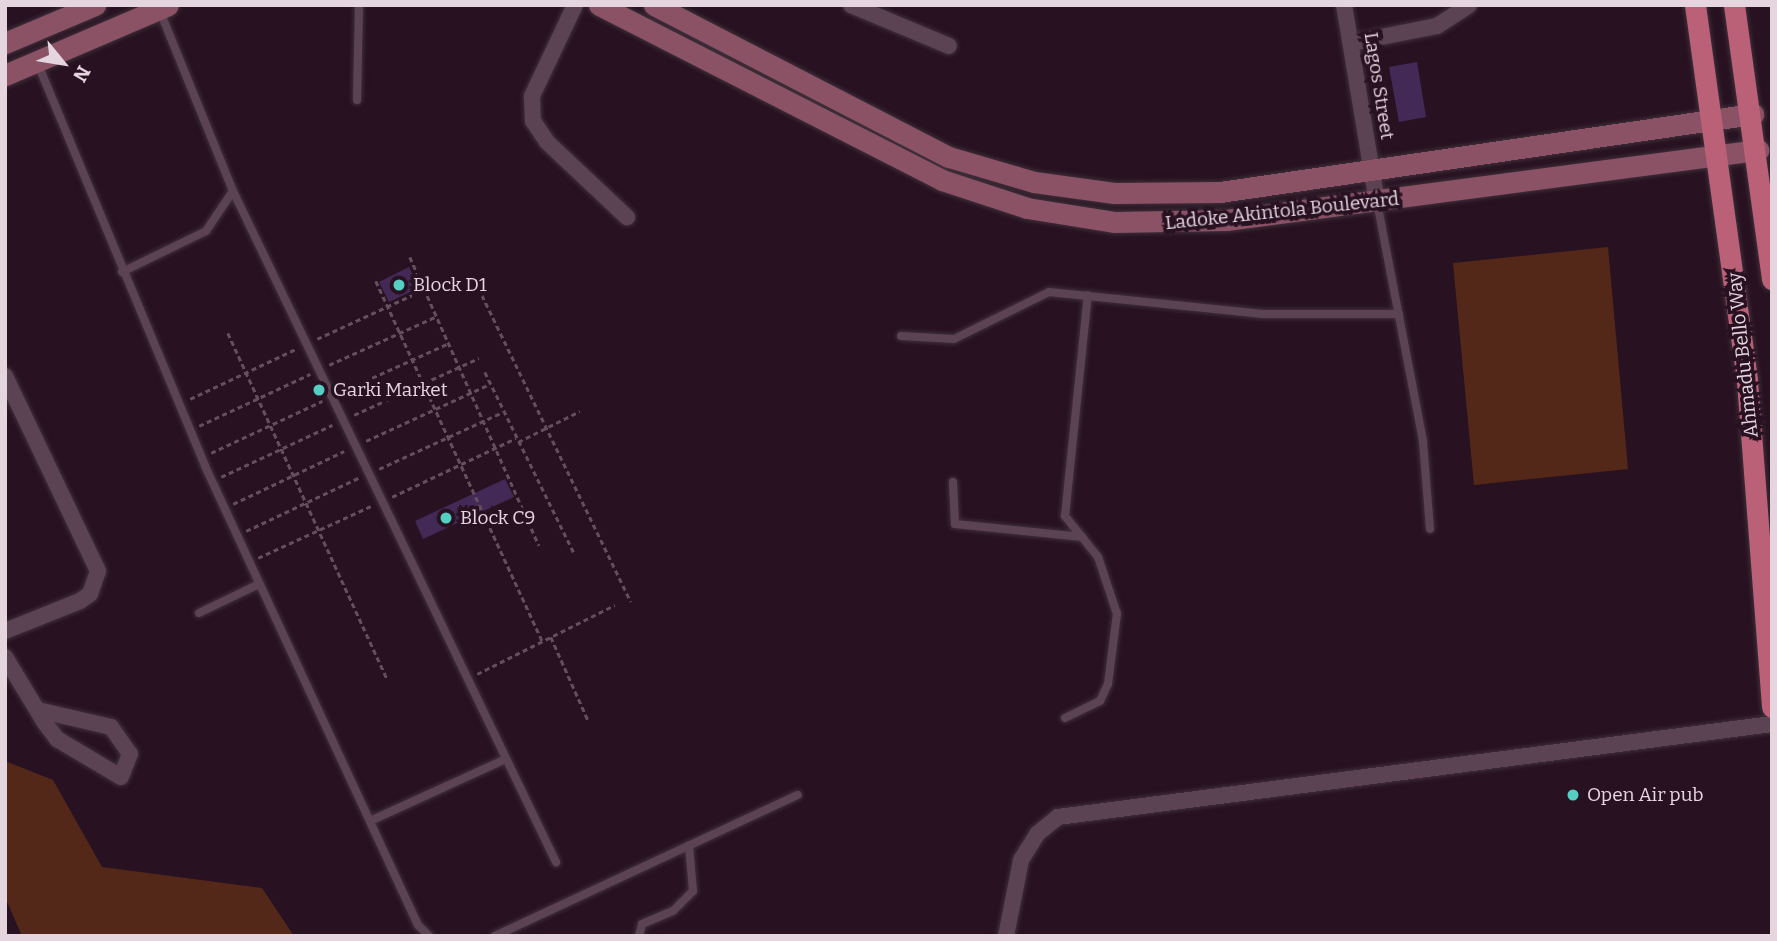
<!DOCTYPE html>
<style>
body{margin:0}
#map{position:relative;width:1777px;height:941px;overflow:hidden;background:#281221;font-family:Bitter,serif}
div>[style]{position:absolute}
.green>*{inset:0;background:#542818}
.building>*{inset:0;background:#432a56}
.path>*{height:2.5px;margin-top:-1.25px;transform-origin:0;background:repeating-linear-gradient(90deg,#64505d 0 5px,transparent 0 8.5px)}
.roads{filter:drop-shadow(0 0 2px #3f303a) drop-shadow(0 0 2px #3f303a)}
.lane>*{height:8px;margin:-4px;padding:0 4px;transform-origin:4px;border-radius:4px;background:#5c4354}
.street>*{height:16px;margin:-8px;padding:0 8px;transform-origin:8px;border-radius:8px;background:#5c4354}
.secondary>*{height:21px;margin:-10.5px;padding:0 10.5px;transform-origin:10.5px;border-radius:10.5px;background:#8b5266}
.primary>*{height:21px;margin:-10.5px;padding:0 10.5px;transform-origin:10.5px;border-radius:10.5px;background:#bb6177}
.dots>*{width:19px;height:19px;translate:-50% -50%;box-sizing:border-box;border:4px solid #281221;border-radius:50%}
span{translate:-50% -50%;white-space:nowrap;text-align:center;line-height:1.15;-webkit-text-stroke:7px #281221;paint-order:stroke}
.street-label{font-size:19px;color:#e5d5df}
.poi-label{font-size:19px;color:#e5d5df}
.left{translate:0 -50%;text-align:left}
.frame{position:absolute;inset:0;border:7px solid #e5d5df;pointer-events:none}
.north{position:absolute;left:28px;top:28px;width:70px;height:70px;-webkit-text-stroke:5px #281221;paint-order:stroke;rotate:120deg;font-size:19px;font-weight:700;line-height:28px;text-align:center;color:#e5d5df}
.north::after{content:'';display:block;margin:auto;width:24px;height:32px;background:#e5d5df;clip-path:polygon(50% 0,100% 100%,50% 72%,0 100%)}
</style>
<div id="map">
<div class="green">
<div style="clip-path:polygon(1608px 247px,1628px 469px,1474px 485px,1453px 263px)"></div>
<div style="clip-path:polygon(5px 761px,53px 780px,102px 867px,262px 888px,294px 936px,22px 936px,5px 897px)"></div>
</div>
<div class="building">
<div style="clip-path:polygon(1417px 62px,1426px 117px,1399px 122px,1389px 67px)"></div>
<div style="clip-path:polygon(409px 267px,419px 288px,389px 302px,379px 282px)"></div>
<div style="clip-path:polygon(505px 479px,514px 497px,423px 539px,415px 521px)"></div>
</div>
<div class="path">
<div style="left:410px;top:257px;width:316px;rotate:65.9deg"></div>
<div style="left:376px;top:281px;width:396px;rotate:65.2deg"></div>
<div style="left:482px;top:295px;width:341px;rotate:64.1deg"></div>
<div style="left:228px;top:333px;width:381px;rotate:65.3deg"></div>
<div style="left:317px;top:339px;width:119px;rotate:-24.8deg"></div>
<div style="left:329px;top:365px;width:119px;rotate:-24.4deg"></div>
<div style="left:485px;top:372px;width:204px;rotate:63.8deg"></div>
<div style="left:341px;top:392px;width:119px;rotate:-24.4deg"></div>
<div style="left:190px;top:399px;width:119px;rotate:-25.3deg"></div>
<div style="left:354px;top:415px;width:137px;rotate:-24.5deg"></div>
<div style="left:199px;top:426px;width:123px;rotate:-25.1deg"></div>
<div style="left:366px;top:441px;width:136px;rotate:-24.7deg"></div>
<div style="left:518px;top:442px;width:69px;rotate:-26.6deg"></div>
<div style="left:211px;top:453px;width:123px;rotate:-25.1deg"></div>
<div style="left:379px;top:469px;width:136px;rotate:-24.7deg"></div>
<div style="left:221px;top:477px;width:123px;rotate:-25.1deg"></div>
<div style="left:392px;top:497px;width:137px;rotate:-25.4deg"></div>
<div style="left:233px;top:504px;width:123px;rotate:-25.5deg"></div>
<div style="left:246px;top:531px;width:126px;rotate:-25.3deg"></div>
<div style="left:258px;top:558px;width:127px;rotate:-24.7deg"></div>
<div style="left:551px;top:637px;width:91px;rotate:66deg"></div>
<div style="left:477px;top:674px;width:154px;rotate:-26.6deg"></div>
</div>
<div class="roads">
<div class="lane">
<div style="left:37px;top:62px;width:438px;rotate:67.4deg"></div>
<div style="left:205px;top:466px;width:506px;rotate:65.11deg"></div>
<div style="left:418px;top:925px;width:16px;rotate:45deg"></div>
<div style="left:357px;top:100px;width:95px;rotate:-88.8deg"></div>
<div style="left:233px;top:191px;width:745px;rotate:64.3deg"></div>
<div style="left:1377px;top:202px;width:244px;rotate:79.1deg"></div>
<div style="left:1423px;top:442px;width:87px;rotate:85.4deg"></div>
<div style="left:122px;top:272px;width:93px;rotate:-26deg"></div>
<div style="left:206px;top:231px;width:48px;rotate:-56deg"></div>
<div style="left:233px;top:191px;width:194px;rotate:-112.1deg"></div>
<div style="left:901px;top:336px;width:53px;rotate:3.2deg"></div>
<div style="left:954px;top:339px;width:106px;rotate:-26.3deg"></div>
<div style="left:1049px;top:292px;width:215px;rotate:5.9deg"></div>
<div style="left:1263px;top:314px;width:136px"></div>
<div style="left:953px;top:482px;width:42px;rotate:87.3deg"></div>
<div style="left:955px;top:524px;width:128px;rotate:5.8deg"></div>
<div style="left:199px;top:613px;width:67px;rotate:-25.8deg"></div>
<div style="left:1065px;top:718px;width:39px;rotate:-26deg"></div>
<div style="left:1100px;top:701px;width:19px;rotate:-65deg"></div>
<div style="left:1108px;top:684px;width:71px;rotate:-82.7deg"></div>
<div style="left:1117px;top:614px;width:60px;rotate:-108.4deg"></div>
<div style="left:1098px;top:557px;width:53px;rotate:-128.8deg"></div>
<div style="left:1065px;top:516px;width:222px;rotate:-84.1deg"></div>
<div style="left:370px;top:821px;width:149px;rotate:-24.5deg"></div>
<div style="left:495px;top:936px;width:334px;rotate:-25deg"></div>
<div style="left:639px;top:936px;width:12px;rotate:-76deg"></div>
<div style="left:642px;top:924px;width:34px;rotate:-23deg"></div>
<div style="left:673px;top:911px;width:28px;rotate:-45deg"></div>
<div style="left:693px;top:891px;width:46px;rotate:-95deg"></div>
</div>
<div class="street">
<div style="left:575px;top:5px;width:101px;rotate:115.3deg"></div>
<div style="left:532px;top:96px;width:25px;rotate:88deg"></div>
<div style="left:533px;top:121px;width:25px;rotate:56deg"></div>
<div style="left:547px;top:142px;width:110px;rotate:43.2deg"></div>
<div style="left:851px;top:5px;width:106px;rotate:22.7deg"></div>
<div style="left:1344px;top:5px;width:200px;rotate:80.5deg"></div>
<div style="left:1351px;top:43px;width:88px;rotate:-11.2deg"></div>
<div style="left:1437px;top:26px;width:38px;rotate:-33deg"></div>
<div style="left:5px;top:376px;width:216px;rotate:64.5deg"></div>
<div style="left:98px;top:571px;width:24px;rotate:109deg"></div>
<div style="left:90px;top:594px;width:12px;rotate:145deg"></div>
<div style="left:80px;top:601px;width:81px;rotate:158.2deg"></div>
<div style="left:5px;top:657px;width:77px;rotate:58.8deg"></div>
<div style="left:45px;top:723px;width:20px;rotate:53deg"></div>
<div style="left:57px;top:739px;width:74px;rotate:30.7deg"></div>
<div style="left:121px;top:777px;width:25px;rotate:-69deg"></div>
<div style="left:130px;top:754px;width:33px;rotate:-125deg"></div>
<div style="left:111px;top:727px;width:75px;rotate:-166.9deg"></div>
<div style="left:1006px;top:936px;width:77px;rotate:-78.8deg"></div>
<div style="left:1021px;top:860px;width:31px;rotate:-58deg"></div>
<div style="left:1037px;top:834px;width:27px;rotate:-39deg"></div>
<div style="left:1058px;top:817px;width:720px;rotate:-7.42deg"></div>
</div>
<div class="secondary">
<div style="left:599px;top:5px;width:385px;rotate:27deg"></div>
<div style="left:942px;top:180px;width:89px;rotate:18.2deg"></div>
<div style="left:1027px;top:208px;width:88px;rotate:9.1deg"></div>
<div style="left:1114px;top:222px;width:112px;rotate:-1deg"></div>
<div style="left:1226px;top:220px;width:537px;rotate:-7.5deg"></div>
<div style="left:654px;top:5px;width:332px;rotate:27.3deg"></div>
<div style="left:949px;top:157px;width:89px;rotate:16.4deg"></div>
<div style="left:1034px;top:182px;width:81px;rotate:7.8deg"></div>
<div style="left:1114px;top:193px;width:106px;rotate:-0.5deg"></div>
<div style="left:1220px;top:192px;width:539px;rotate:-8.33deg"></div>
<div style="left:5px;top:43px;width:98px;rotate:-22.9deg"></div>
<div style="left:5px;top:75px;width:177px;rotate:-23.2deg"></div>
</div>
<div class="primary">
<div style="left:1695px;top:5px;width:380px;rotate:82.1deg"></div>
<div style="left:1747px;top:381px;width:327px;rotate:85.6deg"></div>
<div style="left:1734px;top:5px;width:277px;rotate:82.1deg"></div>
</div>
</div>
<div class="dots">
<div style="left:399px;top:285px;background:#55cec4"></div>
<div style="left:319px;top:390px;background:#55cec4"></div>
<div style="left:446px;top:518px;background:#55cec4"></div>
<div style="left:1573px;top:795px;background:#55cec4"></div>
</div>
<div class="street-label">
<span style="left:1379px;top:86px;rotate:81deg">Lagos Street</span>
<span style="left:1282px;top:211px;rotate:-6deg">Ladoke Akintola Boulevard</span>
<span style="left:1743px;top:355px;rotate:-96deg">Ahmadu Bello Way</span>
</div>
<div class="poi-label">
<span class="left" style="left:413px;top:285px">Block D1</span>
<span class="left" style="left:333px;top:390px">Garki Market</span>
<span class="left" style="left:460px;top:518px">Block C9</span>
<span class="left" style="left:1587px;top:795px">Open Air pub</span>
</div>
<div class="frame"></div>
<div class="north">N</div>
</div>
